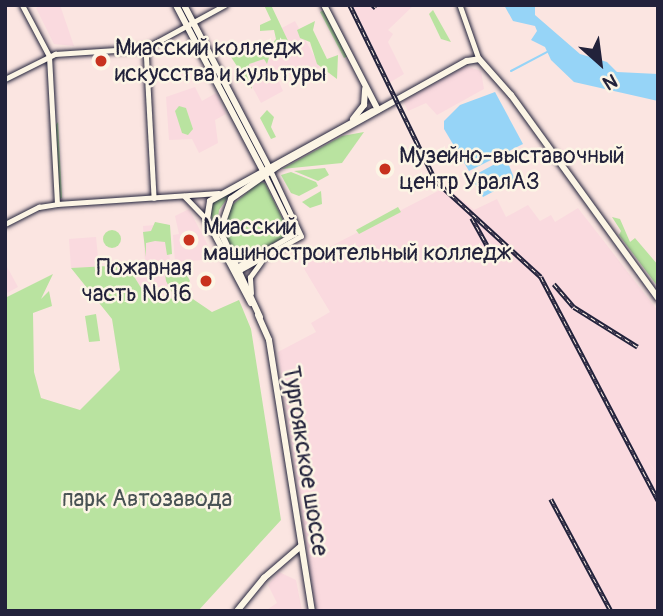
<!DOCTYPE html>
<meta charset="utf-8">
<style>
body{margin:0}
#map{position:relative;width:663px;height:616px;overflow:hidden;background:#fbe5e1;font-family:Pangolin,sans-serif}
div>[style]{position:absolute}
.built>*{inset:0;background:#fadadf}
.green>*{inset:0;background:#b9e3a0}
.round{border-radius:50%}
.water>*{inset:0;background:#96d4f7}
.stream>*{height:2px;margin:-1px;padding:0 1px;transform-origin:1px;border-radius:1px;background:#96d4f7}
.roads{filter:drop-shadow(0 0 2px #22223b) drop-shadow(0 0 2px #22223b)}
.tertiary>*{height:4.5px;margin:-2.25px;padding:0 2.25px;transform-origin:2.25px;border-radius:2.25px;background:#fcf5e5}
.secondary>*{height:5px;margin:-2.5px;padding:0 2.5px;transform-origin:2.5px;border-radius:2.5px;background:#fcf5e5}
.primary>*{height:6px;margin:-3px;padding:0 3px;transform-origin:3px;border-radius:3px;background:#fcf5e5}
.rail>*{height:4.5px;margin-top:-2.25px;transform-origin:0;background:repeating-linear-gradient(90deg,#fcf5e5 0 5px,#22223b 0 10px);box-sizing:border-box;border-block:2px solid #22223b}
.dots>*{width:19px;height:19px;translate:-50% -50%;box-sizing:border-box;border:4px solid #fcf5e5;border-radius:50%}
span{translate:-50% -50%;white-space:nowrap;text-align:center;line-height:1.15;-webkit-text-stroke:5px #fcf5e5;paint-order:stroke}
.poi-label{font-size:23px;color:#22223b}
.left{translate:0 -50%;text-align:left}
.right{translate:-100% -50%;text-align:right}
.street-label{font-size:23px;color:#22223b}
.park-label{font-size:23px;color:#485254}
.frame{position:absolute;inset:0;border:7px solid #22223b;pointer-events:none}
.north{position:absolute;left:565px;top:28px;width:70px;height:70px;-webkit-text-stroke:5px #fcf5e5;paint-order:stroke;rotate:152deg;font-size:19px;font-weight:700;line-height:28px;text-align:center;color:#22223b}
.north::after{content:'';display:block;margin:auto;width:24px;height:32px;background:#22223b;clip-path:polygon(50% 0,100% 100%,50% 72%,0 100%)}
</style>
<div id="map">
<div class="built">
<div style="clip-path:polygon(42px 5px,60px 5px,74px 46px,54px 44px,36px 8px)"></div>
<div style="clip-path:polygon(351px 5px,414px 5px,388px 30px,393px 34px,388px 42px,404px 74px,389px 83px)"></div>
<div style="clip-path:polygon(295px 21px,320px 67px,293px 81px,287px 69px,276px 75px,283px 91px,261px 103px,241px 66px,264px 54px,268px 61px,288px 50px,278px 30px)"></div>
<div style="clip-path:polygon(466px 66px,481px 71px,484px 89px,437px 115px,426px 103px,408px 111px,403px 101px)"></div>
<div style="clip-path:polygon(195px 87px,202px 101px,216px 93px,226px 114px,215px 120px,218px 143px,199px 153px,192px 139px,169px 140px,166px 97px)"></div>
<div style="clip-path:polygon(446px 187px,474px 210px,497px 199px,506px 217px,528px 205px,540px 221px,551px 215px,555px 222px,578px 208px,658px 311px,658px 475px,644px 455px,658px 476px,658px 611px,316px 611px,278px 352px,316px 332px,311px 323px,330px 312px,300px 262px)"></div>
<div style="clip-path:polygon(189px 209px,215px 259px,175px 262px,189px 290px,173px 299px,143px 291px,127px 265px,145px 263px,143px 226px,167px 224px,170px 262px,175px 262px,173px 235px,179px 234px,175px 216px)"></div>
<div style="clip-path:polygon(96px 237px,99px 267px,71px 268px,69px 239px)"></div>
<div style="clip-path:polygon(5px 263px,18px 287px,5px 294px)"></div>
<div style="clip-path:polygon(279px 572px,296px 580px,302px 611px,265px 611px,277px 603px,268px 585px)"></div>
</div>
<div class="green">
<div style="clip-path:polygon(264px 5px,271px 5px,290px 45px,272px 48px,267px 64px,264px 59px,249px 64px,252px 89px,229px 54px,240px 50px,250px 57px,265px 52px,276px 39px,274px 30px,260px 31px,260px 25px,271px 20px)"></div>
<div style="clip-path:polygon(324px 10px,348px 56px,344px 58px,320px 12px)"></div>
<div style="clip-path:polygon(433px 10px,451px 42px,441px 39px,429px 14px)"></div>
<div style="clip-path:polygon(315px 21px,313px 30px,327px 59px,338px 55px,337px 79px,317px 64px,310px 42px,300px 38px,297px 30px)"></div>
<div style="clip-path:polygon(179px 106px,186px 108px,193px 129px,188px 135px,182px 133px,175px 111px)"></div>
<div style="clip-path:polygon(267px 110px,274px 117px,271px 127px,276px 137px,271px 139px,260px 118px)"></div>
<div style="clip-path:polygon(58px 122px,62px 198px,60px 199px,55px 126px)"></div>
<div style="clip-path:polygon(364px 132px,342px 163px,282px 169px,342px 136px)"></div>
<div style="clip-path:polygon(325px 168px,329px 175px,318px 181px,294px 171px)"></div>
<div style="clip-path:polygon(291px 172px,316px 182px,318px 186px,299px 196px,291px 193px,281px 175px)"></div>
<div style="clip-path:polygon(260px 182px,265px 183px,290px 234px,243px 259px,235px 254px,223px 231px,231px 206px)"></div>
<div style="clip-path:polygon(234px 189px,219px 210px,216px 233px,211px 214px,213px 202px)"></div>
<div style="clip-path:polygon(321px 191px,322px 204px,310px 208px,302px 202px)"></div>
<div style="clip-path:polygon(398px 207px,401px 212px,359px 234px,356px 230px)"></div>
<div style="clip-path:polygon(612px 217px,620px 219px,630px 242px,635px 238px,658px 265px,658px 287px,619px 235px,621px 231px)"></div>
<div style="clip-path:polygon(155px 222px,170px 225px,172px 254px,167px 255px,165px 242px,155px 241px,146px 243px,146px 257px,143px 232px,151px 231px)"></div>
<div class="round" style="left:103px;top:230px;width:18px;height:18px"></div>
<div style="clip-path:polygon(127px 265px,143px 291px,173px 299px,184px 293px,212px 312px,239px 300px,251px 329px,281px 520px,198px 611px,5px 611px,5px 298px,53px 274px,41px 299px,49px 291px,52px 306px,33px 313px,34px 372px,41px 398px,80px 410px,120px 370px,112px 319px,71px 268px)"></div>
<div style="clip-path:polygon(173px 267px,185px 271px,190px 281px,179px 294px,173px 294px,166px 281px,164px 268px)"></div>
<div style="clip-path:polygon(96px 314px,100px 341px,89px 342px,85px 316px)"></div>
</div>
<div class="water">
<div style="clip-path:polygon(504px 5px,535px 5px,535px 15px,580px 54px,607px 62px,617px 72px,658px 74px,658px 101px,574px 82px,551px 60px,545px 47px,531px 40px,537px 31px,535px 26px,513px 21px)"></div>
<div style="clip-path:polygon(495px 92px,523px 144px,469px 171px,444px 129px,444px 121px,460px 105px)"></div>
<div style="clip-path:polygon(506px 158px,515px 180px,483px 197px,471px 177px)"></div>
</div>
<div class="stream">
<div style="left:511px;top:71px;width:41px;rotate:-27.8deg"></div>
</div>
<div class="roads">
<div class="tertiary">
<div style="left:460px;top:5px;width:57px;rotate:70.6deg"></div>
<div style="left:146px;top:48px;width:150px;rotate:86.9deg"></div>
<div style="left:5px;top:79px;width:56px;rotate:-26.6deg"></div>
<div style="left:55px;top:54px;width:91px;rotate:-3.8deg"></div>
<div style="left:146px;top:48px;width:90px;rotate:-28.6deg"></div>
<div style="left:5px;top:224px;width:38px;rotate:-27deg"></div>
<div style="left:39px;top:207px;width:18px;rotate:-9deg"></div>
</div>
<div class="secondary">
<div style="left:22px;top:5px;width:58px;rotate:62.1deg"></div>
<div style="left:49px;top:56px;width:148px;rotate:86.9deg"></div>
<div style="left:57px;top:204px;width:162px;rotate:-3.9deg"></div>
<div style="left:184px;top:196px;width:33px;rotate:46deg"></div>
<div style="left:235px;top:268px;width:68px;rotate:-30deg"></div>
<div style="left:294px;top:234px;width:68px;rotate:-116.2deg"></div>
<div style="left:236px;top:272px;width:74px;rotate:-29deg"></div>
<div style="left:301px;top:236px;width:75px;rotate:-115.2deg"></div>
<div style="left:251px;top:293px;width:16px;rotate:-94deg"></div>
<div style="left:250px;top:277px;width:19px;rotate:-54deg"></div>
</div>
<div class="primary">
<div style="left:176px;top:5px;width:185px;rotate:62.3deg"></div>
<div style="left:184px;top:5px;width:182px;rotate:62.4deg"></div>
<div style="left:324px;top:5px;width:118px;rotate:62.8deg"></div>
<div style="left:353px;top:119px;width:18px;rotate:-52deg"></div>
<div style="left:364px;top:105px;width:16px;rotate:-86deg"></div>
<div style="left:251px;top:303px;width:94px;rotate:-117.9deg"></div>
<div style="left:207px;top:220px;width:19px;rotate:-81deg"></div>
<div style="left:210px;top:201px;width:186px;rotate:-28.9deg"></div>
<div style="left:258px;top:315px;width:27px;rotate:66deg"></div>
<div style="left:269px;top:340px;width:274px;rotate:81deg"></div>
<div style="left:260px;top:317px;width:95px;rotate:-114.9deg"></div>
<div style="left:220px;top:231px;width:34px;rotate:-71deg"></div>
<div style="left:231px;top:199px;width:57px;rotate:-35.1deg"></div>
<div style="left:278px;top:166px;width:216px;rotate:-29.1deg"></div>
<div style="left:467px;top:61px;width:12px;rotate:-9deg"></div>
<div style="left:479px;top:59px;width:48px;rotate:48.4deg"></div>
<div style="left:511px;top:95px;width:251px;rotate:54.1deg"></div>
<div style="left:237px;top:611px;width:43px;rotate:-50.7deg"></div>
<div style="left:264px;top:578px;width:49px;rotate:-40.9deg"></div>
</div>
</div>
<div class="rail">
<div style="left:350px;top:5px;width:196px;rotate:64deg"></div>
<div style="left:436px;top:181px;width:142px;rotate:42.4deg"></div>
<div style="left:541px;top:277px;width:252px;rotate:62.3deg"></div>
<div style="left:373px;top:5px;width:4px;rotate:45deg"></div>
<div style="left:472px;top:218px;width:31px;rotate:61deg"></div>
<div style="left:554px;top:284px;width:30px;rotate:49deg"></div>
<div style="left:574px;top:307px;width:75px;rotate:32deg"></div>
<div style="left:551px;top:499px;width:127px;rotate:61.8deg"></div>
</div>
<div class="dots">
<div style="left:101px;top:61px;background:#c8321e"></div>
<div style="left:385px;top:169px;background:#c8321e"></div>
<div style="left:189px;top:240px;background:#c8321e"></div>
<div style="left:206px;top:281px;background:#c8321e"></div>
</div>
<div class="poi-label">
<span class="left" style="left:115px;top:61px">Миасский колледж<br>искусства и культуры</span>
<span class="left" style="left:399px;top:169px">Музейно-выставочный<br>центр УралАЗ</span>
<span class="left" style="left:203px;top:240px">Миасский<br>машиностроительный колледж</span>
<span class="right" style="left:192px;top:281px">Пожарная<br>часть №16</span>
</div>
<div class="street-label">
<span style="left:305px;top:461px;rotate:81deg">Тургоякское шоссе</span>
</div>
<div class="park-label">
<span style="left:147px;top:499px">парк Автозавода</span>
</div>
<div class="frame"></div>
<div class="north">N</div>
</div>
